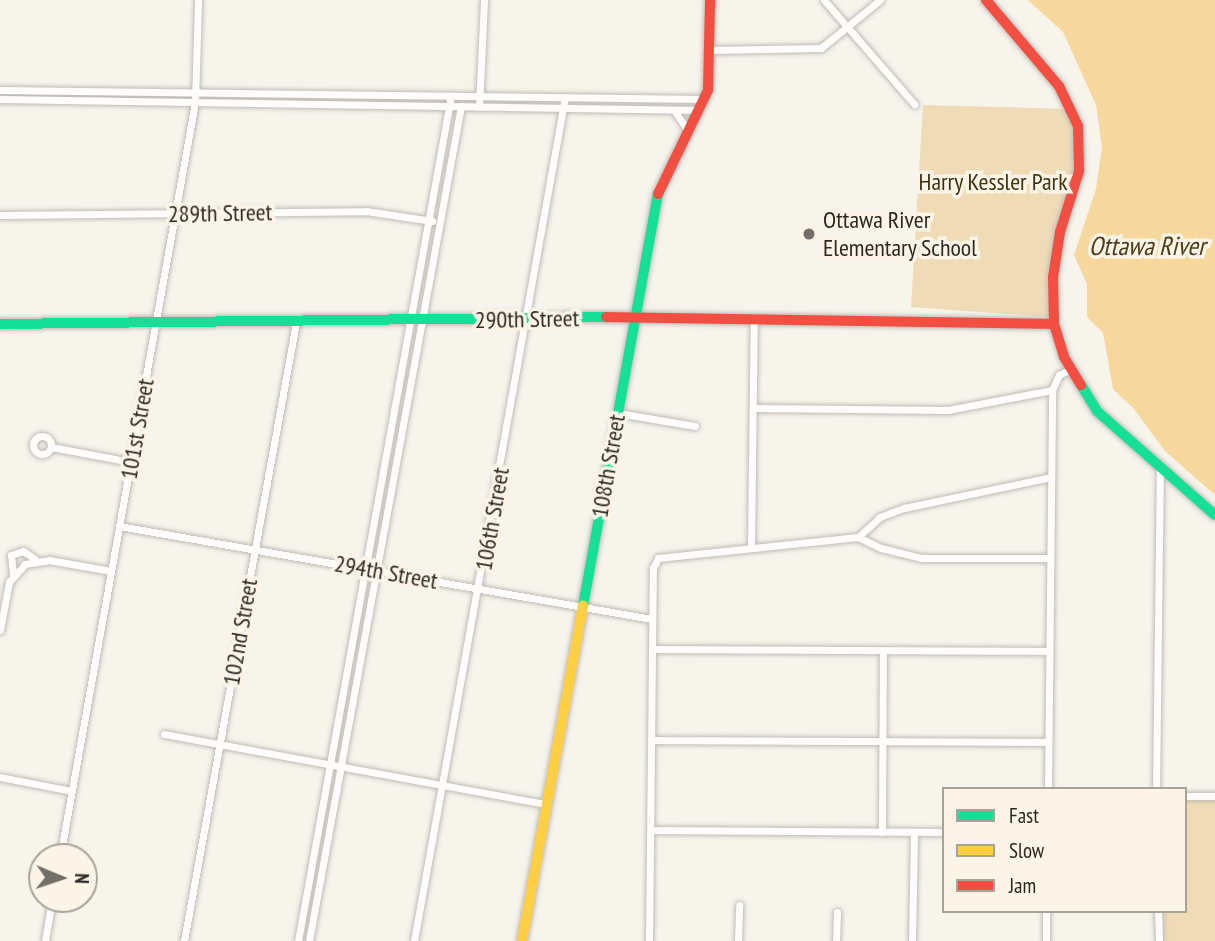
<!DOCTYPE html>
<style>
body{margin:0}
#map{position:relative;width:1215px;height:941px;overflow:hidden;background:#f7f4ec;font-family:"PT Sans Narrow",sans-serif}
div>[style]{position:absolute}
.green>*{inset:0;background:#efdbb6}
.water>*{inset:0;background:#f6d79d}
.roads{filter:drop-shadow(0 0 2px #bfbcb7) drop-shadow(0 0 2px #bfbcb7)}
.street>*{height:7px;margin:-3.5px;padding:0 3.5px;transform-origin:3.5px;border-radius:3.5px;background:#fefdfc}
.street>.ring{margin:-3.5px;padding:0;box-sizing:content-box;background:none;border:7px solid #fefdfc;border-radius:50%}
.fast>*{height:10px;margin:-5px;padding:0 5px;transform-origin:5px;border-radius:5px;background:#16e098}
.slow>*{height:10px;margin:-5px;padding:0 5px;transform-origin:5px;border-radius:5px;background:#ffcf43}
.jam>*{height:10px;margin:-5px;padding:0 5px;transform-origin:5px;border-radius:5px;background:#f24e42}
.dots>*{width:19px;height:19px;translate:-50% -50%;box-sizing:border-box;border:4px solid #fcf5e7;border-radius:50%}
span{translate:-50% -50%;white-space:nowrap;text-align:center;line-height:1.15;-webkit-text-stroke:7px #fcf5e7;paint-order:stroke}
.park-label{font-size:24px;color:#42310d}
.street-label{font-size:24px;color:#2b2823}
.poi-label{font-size:24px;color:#2b2823}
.left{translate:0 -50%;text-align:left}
.water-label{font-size:26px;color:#4e3c1a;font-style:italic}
.legend{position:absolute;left:942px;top:787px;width:245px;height:126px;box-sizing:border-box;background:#fcf5e7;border:2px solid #a8a399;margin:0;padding:9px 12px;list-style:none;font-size:21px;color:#2b2823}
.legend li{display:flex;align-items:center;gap:14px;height:35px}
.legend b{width:35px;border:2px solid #a8a399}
.north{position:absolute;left:28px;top:843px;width:70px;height:70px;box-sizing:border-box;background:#fcf5e7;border:2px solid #a8a399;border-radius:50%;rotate:92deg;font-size:19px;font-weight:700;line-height:28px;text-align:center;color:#2b2823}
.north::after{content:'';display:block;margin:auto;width:24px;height:32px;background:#726f69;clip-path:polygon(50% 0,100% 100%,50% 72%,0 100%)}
</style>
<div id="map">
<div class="green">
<div style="clip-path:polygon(923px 105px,1068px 109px,1076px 136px,1076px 166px,1053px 246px,1049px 317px,911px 307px)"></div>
<div style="clip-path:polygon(1185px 800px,1215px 800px,1215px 941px,1163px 941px,1163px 911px,1185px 911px)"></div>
</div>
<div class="water">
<div style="clip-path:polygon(1028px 0,1215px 0,1215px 495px,1165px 451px,1134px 409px,1113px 389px,1103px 333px,1087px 317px,1087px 284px,1074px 255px,1096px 189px,1102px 147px,1096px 105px,1063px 32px)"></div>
</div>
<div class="roads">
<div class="street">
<div style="left:824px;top:0;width:138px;rotate:49.1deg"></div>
<div style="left:709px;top:50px;width:112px;rotate:-1deg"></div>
<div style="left:821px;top:48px;width:76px;rotate:-39.1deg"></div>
<div style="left:0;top:90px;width:704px;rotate:0.73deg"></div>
<div style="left:0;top:99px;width:699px;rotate:0.9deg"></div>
<div style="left:479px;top:107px;width:107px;rotate:-87.3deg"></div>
<div style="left:674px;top:110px;width:25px;rotate:56deg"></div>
<div style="left:0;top:215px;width:366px;rotate:-0.6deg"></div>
<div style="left:366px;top:211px;width:67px;rotate:8.6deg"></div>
<div style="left:753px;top:408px;width:195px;rotate:0.6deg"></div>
<div style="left:948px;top:410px;width:106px;rotate:-10.9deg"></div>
<div style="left:618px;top:413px;width:78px;rotate:9.6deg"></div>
<div class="ring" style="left:33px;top:436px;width:11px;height:11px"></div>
<div style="left:51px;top:447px;width:81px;rotate:10.6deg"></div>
<div style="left:119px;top:526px;width:541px;rotate:9.9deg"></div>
<div style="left:858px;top:537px;width:30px;rotate:-42deg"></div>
<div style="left:880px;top:517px;width:26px;rotate:-21deg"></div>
<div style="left:904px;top:508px;width:150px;rotate:-11.9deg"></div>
<div style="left:751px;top:547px;width:230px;rotate:-89.3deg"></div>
<div style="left:13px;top:574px;width:19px;rotate:-96deg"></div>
<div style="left:11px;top:555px;width:13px;rotate:-18deg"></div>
<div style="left:23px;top:551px;width:14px;rotate:34deg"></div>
<div style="left:0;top:630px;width:49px;rotate:-79.4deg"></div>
<div style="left:9px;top:582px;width:24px;rotate:-48deg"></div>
<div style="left:25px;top:564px;width:24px;rotate:-9deg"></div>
<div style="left:49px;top:560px;width:63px;rotate:10.1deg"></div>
<div style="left:653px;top:649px;width:396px;rotate:0.3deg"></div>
<div style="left:164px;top:734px;width:389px;rotate:10.4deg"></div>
<div style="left:652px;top:740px;width:396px;rotate:0.3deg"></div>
<div style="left:0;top:777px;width:73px;rotate:11deg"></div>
<div style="left:1048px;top:789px;width:399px;rotate:-89.4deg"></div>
<div style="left:1052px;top:390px;width:17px;rotate:-65deg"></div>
<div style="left:1059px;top:375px;width:11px;rotate:-27deg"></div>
<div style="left:1156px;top:789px;width:319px;rotate:-89.3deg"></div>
<div style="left:1185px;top:796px;width:30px"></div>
<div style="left:651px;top:830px;width:293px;rotate:0.4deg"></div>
<div style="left:882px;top:832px;width:181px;rotate:-89.7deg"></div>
<div style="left:60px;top:857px;width:767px;rotate:-79.86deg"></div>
<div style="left:195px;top:102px;width:102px;rotate:-88.3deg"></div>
<div style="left:1158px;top:911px;width:30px;rotate:88deg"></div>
<div style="left:45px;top:941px;width:43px;rotate:-80.5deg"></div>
<div style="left:184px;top:941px;width:629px;rotate:-79.74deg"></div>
<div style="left:298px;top:941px;width:859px;rotate:-79.74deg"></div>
<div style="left:309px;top:941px;width:849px;rotate:-79.68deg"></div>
<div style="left:414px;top:941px;width:857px;rotate:-79.86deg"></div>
<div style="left:649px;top:941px;width:373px;rotate:-89.4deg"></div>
<div style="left:653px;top:568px;width:11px;rotate:-63deg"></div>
<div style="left:658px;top:558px;width:201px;rotate:-6deg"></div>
<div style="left:858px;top:537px;width:25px;rotate:26deg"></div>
<div style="left:881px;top:548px;width:41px;rotate:14deg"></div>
<div style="left:921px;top:558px;width:128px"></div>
<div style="left:738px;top:941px;width:36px;rotate:-88deg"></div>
<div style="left:836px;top:941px;width:29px;rotate:-88deg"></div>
<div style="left:912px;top:941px;width:109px;rotate:-88.9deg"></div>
<div style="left:1046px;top:941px;width:30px;rotate:-90deg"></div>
</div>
<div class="fast">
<div style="left:0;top:324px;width:606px;rotate:-0.66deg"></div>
<div style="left:1081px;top:385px;width:31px;rotate:58deg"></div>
<div style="left:1097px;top:411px;width:157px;rotate:41.4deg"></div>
<div style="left:583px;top:606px;width:419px;rotate:-79.7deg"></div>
</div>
<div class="slow">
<div style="left:522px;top:941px;width:341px;rotate:-79.7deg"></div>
</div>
<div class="jam">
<div style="left:986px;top:0;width:113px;rotate:49.7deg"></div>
<div style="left:1059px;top:86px;width:44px;rotate:64.6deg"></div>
<div style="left:1078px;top:126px;width:45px;rotate:88.7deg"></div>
<div style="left:1079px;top:171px;width:64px;rotate:107.3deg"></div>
<div style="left:1060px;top:232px;width:46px;rotate:98.8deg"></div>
<div style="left:1053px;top:277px;width:47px;rotate:88.8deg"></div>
<div style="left:1054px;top:324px;width:34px;rotate:73deg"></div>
<div style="left:1064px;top:357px;width:33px;rotate:59deg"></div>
<div style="left:658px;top:194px;width:115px;rotate:-64.3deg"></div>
<div style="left:708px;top:90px;width:90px;rotate:-88.7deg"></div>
<div style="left:606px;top:317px;width:448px;rotate:0.9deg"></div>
</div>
</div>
<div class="dots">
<div style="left:809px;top:234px;background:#726f69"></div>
</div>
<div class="park-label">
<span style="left:993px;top:182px">Harry Kessler Park</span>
</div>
<div class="street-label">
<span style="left:220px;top:213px;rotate:-1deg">289th Street</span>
<span style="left:527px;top:319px;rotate:-1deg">290th Street</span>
<span style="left:137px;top:429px;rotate:-80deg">101st Street</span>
<span style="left:608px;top:466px;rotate:-80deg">108th Street</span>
<span style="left:492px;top:519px;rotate:-80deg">106th Street</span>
<span style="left:386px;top:572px;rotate:10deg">294th Street</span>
<span style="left:240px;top:632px;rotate:-80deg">102nd Street</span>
</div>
<div class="poi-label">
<span class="left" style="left:823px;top:234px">Ottawa River<br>Elementary School</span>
</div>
<div class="water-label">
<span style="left:1147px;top:246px">Ottawa River</span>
</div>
<ul class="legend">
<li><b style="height:9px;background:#16e098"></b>Fast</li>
<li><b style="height:9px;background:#ffcf43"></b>Slow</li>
<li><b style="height:9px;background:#f24e42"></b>Jam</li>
</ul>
<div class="north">N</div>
</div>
